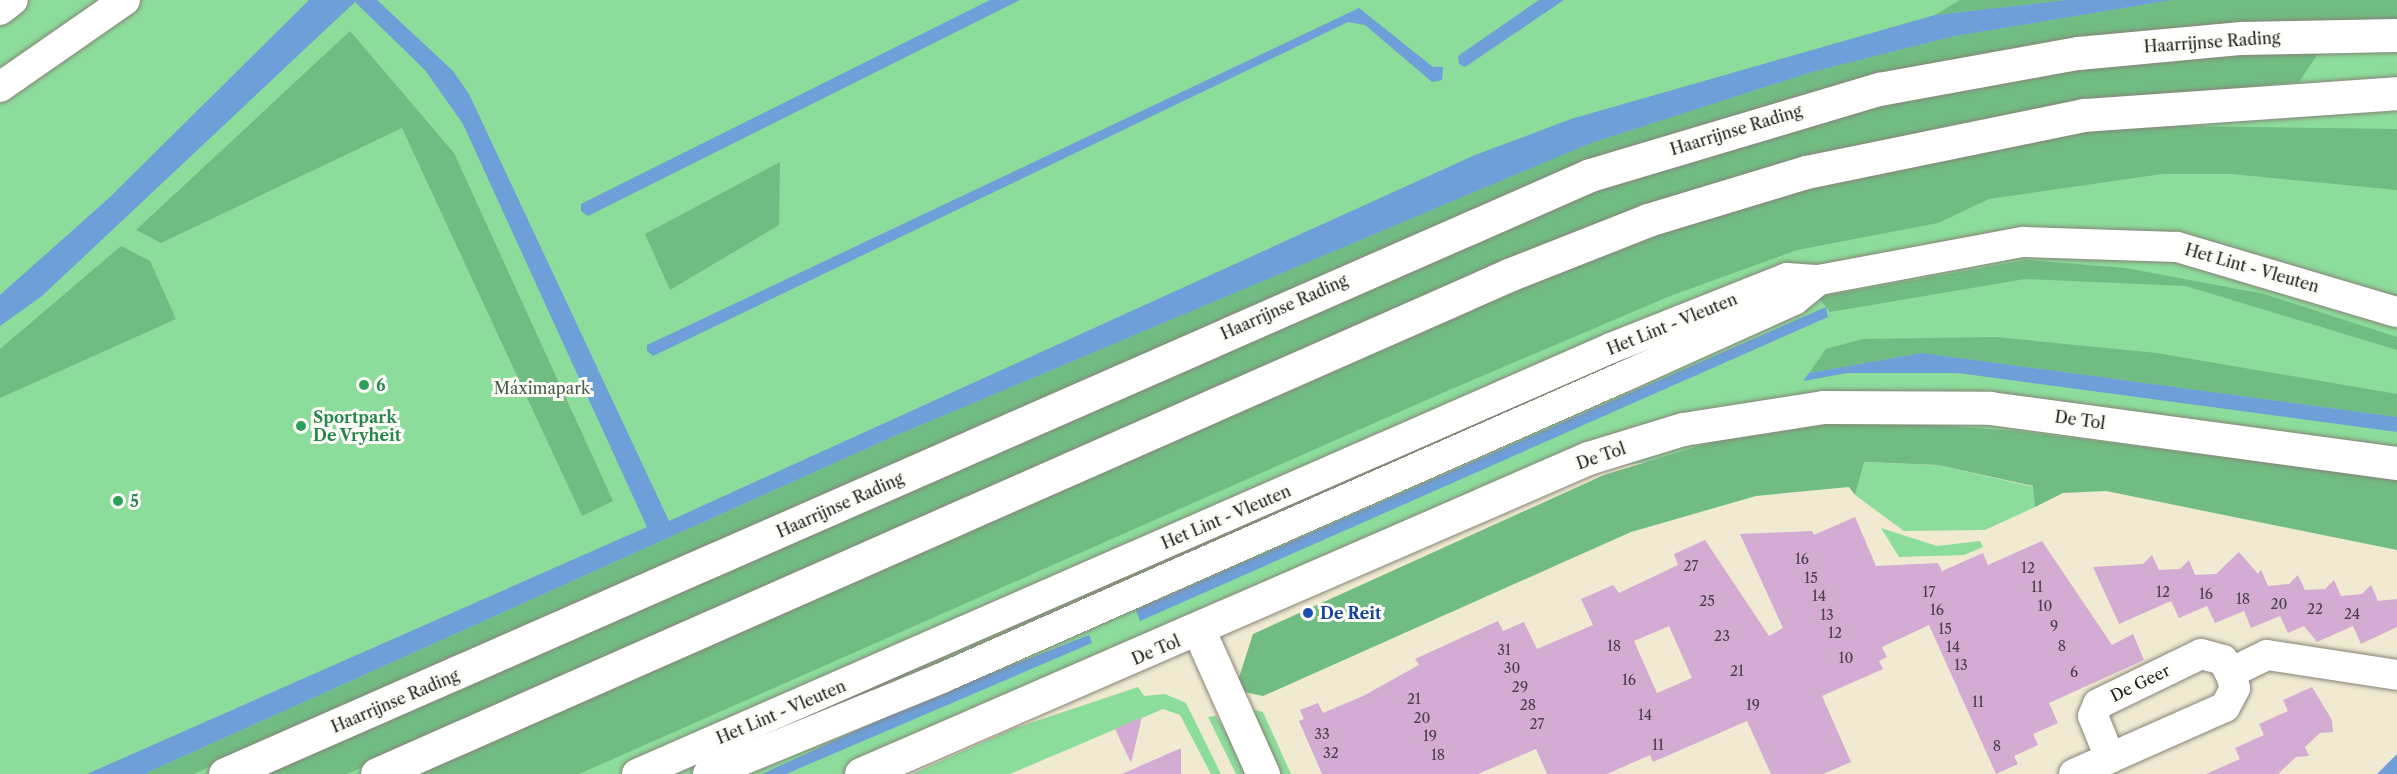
<!DOCTYPE html>
<meta charset="utf-8">
<style>
body{margin:0}
#map{position:relative;width:2397px;height:774px;overflow:hidden;background:#f0ead2;font-family:"Libre Caslon Text",serif}
div>[style]{position:absolute}
.green>*{inset:0;background:#8cdc9b}
.forest>*{inset:0;background:#71bc83}
.water>*{inset:0;background:#6e9fd8}
.building>*{inset:0;background:#d4abd3}
.roads{filter:drop-shadow(0 0 2px #868377) drop-shadow(0 0 2px #868377)}
.street>*{height:30px;margin:-15px;padding:0 15px;transform-origin:15px;border-radius:15px;background:#fff}
.secondary>*{height:33px;margin:-16.5px;padding:0 16.5px;transform-origin:16.5px;border-radius:16.5px;background:#fff}
.dots>*{width:16px;height:16px;translate:-50% -50%;box-sizing:border-box;border:3px solid #fdfcf7;border-radius:50%}
span{translate:-50% -50%;white-space:nowrap;text-align:center;line-height:1.15;-webkit-text-stroke:6px #fdfcf7;paint-order:stroke}
.number-label{font-size:14px;color:#4a404a}
.number-label span{-webkit-text-stroke-width:0}
.street-label{font-size:16px;color:#1c1c1c}
.leisure-label{font-size:16px;color:#27864d;font-weight:700}
.left{translate:0 -50%;text-align:left}
.park-label{font-size:16px;color:#435f48}
.transit-label{font-size:16px;color:#164399;font-weight:700}
</style>
<div id="map">
<div class="green">
<div style="clip-path:polygon(28px 0,2397px 0,2397px 487px,1878px 428px,1606px 468px,896px 774px,0 774px,0 20px)"></div>
<div style="clip-path:polygon(1863px 462px,1938px 465px,2034px 487px,2035px 507px,1985px 530px,1904px 531px,1855px 495px)"></div>
<div style="clip-path:polygon(1881px 528px,1937px 546px,1980px 541px,1983px 547px,1964px 555px,1899px 557px)"></div>
<div style="clip-path:polygon(1138px 687px,1144px 696px,1165px 694px,1186px 703px,1221px 774px,1211px 774px,1180px 715px,1163px 709px,1010px 774px,912px 774px,1015px 728px)"></div>
<div style="clip-path:polygon(1247px 708px,1263px 712px,1291px 774px,1277px 774px)"></div>
<div style="clip-path:polygon(1216px 716px,1249px 768px,1250px 774px,1236px 774px,1208px 717px)"></div>
</div>
<div class="forest">
<div style="clip-path:polygon(1960px 0,2067px 0,1935px 15px)"></div>
<div style="clip-path:polygon(2172px 0,2397px 0,2397px 22px,1878px 75px,609px 593px,193px 774px,144px 774px,890px 438px,1590px 143px,1812px 72px,1955px 36px)"></div>
<div style="clip-path:polygon(350px 31px,454px 153px,613px 501px,582px 516px,402px 128px,161px 243px,136px 230px)"></div>
<div style="clip-path:polygon(2321px 49px,2299px 82px,2096px 100px,1950px 125px,1743px 177px,995px 488px,347px 774px,258px 774px,1525px 215px,1704px 152px,1933px 91px,2196px 54px)"></div>
<div style="clip-path:polygon(2165px 126px,2397px 129px,2397px 190px,2231px 174px,2162px 174px,1989px 199px,1938px 223px,1797px 250px,1670px 296px,1440px 394px,579px 774px,419px 774px,1542px 280px,1696px 221px,1854px 177px,2086px 131px)"></div>
<div style="clip-path:polygon(780px 162px,779px 225px,670px 290px,645px 234px)"></div>
<div style="clip-path:polygon(121px 246px,150px 261px,176px 319px,0 398px,0 349px)"></div>
<div style="clip-path:polygon(2027px 260px,2126px 268px,2264px 294px,2397px 337px,2397px 350px,2186px 286px,2025px 279px,1830px 312px,1818px 297px)"></div>
<div style="clip-path:polygon(1995px 337px,2157px 353px,2397px 394px,2397px 417px,1922px 353px,1809px 373px,1826px 349px,1863px 339px)"></div>
<div style="clip-path:polygon(1858px 420px,2017px 431px,2397px 479px,2397px 550px,2106px 491px,2063px 493px,2035px 507px,2033px 486px,1938px 465px,1864px 462px,1855px 495px,1849px 487px,1756px 496px,1631px 532px,1263px 696px,1235px 690px,1253px 634px,1604px 475px,1712px 442px)"></div>
</div>
<div class="water">
<div style="clip-path:polygon(309px 0,377px 0,453px 71px,469px 94px,669px 521px,1475px 155px,1571px 119px,1935px 15px,2067px 0,2172px 0,1955px 36px,1812px 72px,1591px 143px,890px 438px,144px 774px,87px 774px,647px 527px,463px 124px,425px 70px,355px 2px,42px 296px,0 326px,0 295px,109px 198px)"></div>
<div style="clip-path:polygon(990px 0,1020px 0,588px 216px,581px 211px,581px 204px)"></div>
<div style="clip-path:polygon(1539px 0,1564px 0,1465px 67px,1459px 64px,1458px 56px)"></div>
<div style="clip-path:polygon(1359px 8px,1433px 67px,1443px 67px,1442px 80px,1432px 82px,1365px 25px,1348px 22px,653px 356px,647px 351px,647px 345px,679px 330px)"></div>
<div style="clip-path:polygon(1826px 307px,1828px 317px,1140px 621px,1136px 610px)"></div>
<div style="clip-path:polygon(1922px 353px,2397px 417px,2397px 432px,1958px 373px,1848px 373px,1803px 381px,1809px 373px)"></div>
<div style="clip-path:polygon(1089px 635px,1092px 643px,786px 774px,762px 774px,924px 700px)"></div>
<div style="clip-path:polygon(2397px 754px,2397px 774px,2377px 774px)"></div>
</div>
<div class="building">
<div style="clip-path:polygon(evenodd,1855px 517px,1876px 566px,1938px 563px,1942px 571px,1983px 553px,1988px 565px,2042px 541px,2112px 645px,2133px 634px,2144px 660px,2049px 703px,2058px 723px,2033px 734px,2038px 745px,2014px 756px,2018px 764px,1996px 774px,1929px 625px,1882px 647px,1887px 657px,1879px 661px,1883px 669px,1822px 696px,1851px 762px,1823px 774px,1771px 774px,1747px 721px,1653px 762px,1650px 755px,1607px 774px,1547px 774px,1536px 749px,1478px 774px,1322px 774px,1299px 721px,1304px 719px,1300px 710px,1318px 703px,1323px 713px,1363px 696px,1419px 665px,1415px 659px,1498px 621px,1503px 631px,1524px 622px,1537px 649px,1593px 625px,1581px 599px,1613px 585px,1619px 593px,1678px 565px,1674px 554px,1705px 540px,1769px 636px,1783px 628px,1740px 534px,1812px 531px,1814px 535px,1855px 517px,1669px 626px,1692px 678px,1657px 693px,1634px 641px,1669px 626px)"></div>
<div style="clip-path:polygon(2239px 552px,2258px 574px,2261px 570px,2268px 586px,2289px 584px,2298px 575px,2305px 590px,2325px 589px,2334px 580px,2341px 596px,2362px 594px,2371px 585px,2378px 601px,2397px 599px,2397px 627px,2361px 644px,2353px 626px,2317px 642px,2304px 626px,2288px 633px,2280px 616px,2251px 628px,2244px 611px,2215px 623px,2207px 606px,2179px 618px,2171px 601px,2119px 624px,2093px 567px,2143px 564px,2152px 555px,2159px 570px,2180px 569px,2189px 560px,2195px 575px,2216px 574px)"></div>
<div style="clip-path:polygon(2312px 687px,2332px 720px,2333px 732px,2320px 733px,2305px 747px,2309px 756px,2296px 757px,2278px 774px,2206px 774px,2240px 759px,2235px 748px,2264px 735px,2259px 724px,2288px 711px,2283px 700px)"></div>
<div style="clip-path:polygon(1142px 717px,1131px 763px,1115px 729px)"></div>
<div style="clip-path:polygon(1181px 748px,1181px 774px,1122px 774px)"></div>
</div>
<div class="roads">
<div class="street">
<div style="left:0;top:10px;width:16px;rotate:-38deg"></div>
<div style="left:0;top:87px;width:152px;rotate:-34.8deg"></div>
<div style="left:2110px;top:758px;width:45px;rotate:-112deg"></div>
<div style="left:2093px;top:716px;width:13px;rotate:-67deg"></div>
<div style="left:2098px;top:704px;width:114px;rotate:-25.9deg"></div>
<div style="left:2201px;top:654px;width:23px;rotate:15deg"></div>
<div style="left:2223px;top:660px;width:15px;rotate:62deg"></div>
<div style="left:637px;top:774px;width:1063px;rotate:-23.62deg"></div>
<div style="left:1611px;top:348px;width:189px;rotate:-21.7deg"></div>
<div style="left:1787px;top:278px;width:32px;rotate:4deg"></div>
<div style="left:1819px;top:280px;width:208px;rotate:-10.6deg"></div>
<div style="left:2023px;top:242px;width:154px;rotate:1.9deg"></div>
<div style="left:2177px;top:247px;width:229px;rotate:16.5deg"></div>
<div style="left:708px;top:774px;width:253px;rotate:-22.3deg"></div>
<div style="left:942px;top:678px;width:745px;rotate:-23.85deg"></div>
<div style="left:1623px;top:377px;width:188px;rotate:-24.2deg"></div>
<div style="left:1794px;top:300px;width:32px;rotate:-39deg"></div>
<div style="left:2074px;top:774px;width:165px;rotate:-23.9deg"></div>
<div style="left:2225px;top:707px;width:21px;rotate:-62deg"></div>
<div style="left:2235px;top:688px;width:16px;rotate:-108deg"></div>
<div style="left:2230px;top:673px;width:41px;rotate:-25.9deg"></div>
<div style="left:2267px;top:655px;width:132px;rotate:8.7deg"></div>
</div>
<div class="secondary">
<div style="left:1199px;top:631px;width:157px;rotate:65.9deg"></div>
<div style="left:225px;top:774px;width:1491px;rotate:-23.69deg"></div>
<div style="left:1590px;top:175px;width:302px;rotate:-16.6deg"></div>
<div style="left:1879px;top:89px;width:202px;rotate:-10.3deg"></div>
<div style="left:2078px;top:53px;width:164px;rotate:-5.3deg"></div>
<div style="left:2241px;top:38px;width:156px;rotate:-1.1deg"></div>
<div style="left:377px;top:774px;width:1239px;rotate:-23.79deg"></div>
<div style="left:1511px;top:274px;width:147px;rotate:-21.5deg"></div>
<div style="left:1648px;top:220px;width:165px;rotate:-16.9deg"></div>
<div style="left:1806px;top:172px;width:284px;rotate:-11.6deg"></div>
<div style="left:2084px;top:115px;width:314px;rotate:-4deg"></div>
<div style="left:861px;top:774px;width:793px;rotate:-23.49deg"></div>
<div style="left:1588px;top:458px;width:99px;rotate:-17deg"></div>
<div style="left:1683px;top:429px;width:142px;rotate:-8.9deg"></div>
<div style="left:1823px;top:407px;width:167px;rotate:0.3deg"></div>
<div style="left:1990px;top:408px;width:411px;rotate:7.7deg"></div>
</div>
</div>
<div class="dots">
<div style="left:364px;top:385px;background:#2e9e5b"></div>
<div style="left:301px;top:426px;background:#2e9e5b"></div>
<div style="left:118px;top:501px;background:#2e9e5b"></div>
<div style="left:1308px;top:613px;background:#1a4fb4"></div>
</div>
<div class="number-label">
<span style="left:1802px;top:559px">16</span>
<span style="left:1691px;top:566px">27</span>
<span style="left:2028px;top:568px">12</span>
<span style="left:1811px;top:578px">15</span>
<span style="left:2037px;top:587px">11</span>
<span style="left:1929px;top:592px">17</span>
<span style="left:2163px;top:592px">12</span>
<span style="left:2206px;top:594px">16</span>
<span style="left:1819px;top:596px">14</span>
<span style="left:2243px;top:599px">18</span>
<span style="left:1707px;top:601px">25</span>
<span style="left:2279px;top:604px">20</span>
<span style="left:2045px;top:606px">10</span>
<span style="left:2315px;top:609px">22</span>
<span style="left:1937px;top:610px">16</span>
<span style="left:2352px;top:614px">24</span>
<span style="left:1827px;top:615px">13</span>
<span style="left:2054px;top:626px">9</span>
<span style="left:1945px;top:629px">15</span>
<span style="left:1835px;top:633px">12</span>
<span style="left:1722px;top:636px">23</span>
<span style="left:1614px;top:646px">18</span>
<span style="left:2062px;top:646px">8</span>
<span style="left:1953px;top:647px">14</span>
<span style="left:1504px;top:650px">31</span>
<span style="left:1846px;top:658px">10</span>
<span style="left:1961px;top:665px">13</span>
<span style="left:1512px;top:668px">30</span>
<span style="left:1737px;top:671px">21</span>
<span style="left:2074px;top:672px">6</span>
<span style="left:1629px;top:680px">16</span>
<span style="left:1520px;top:687px">29</span>
<span style="left:1414px;top:699px">21</span>
<span style="left:1978px;top:702px">11</span>
<span style="left:1528px;top:705px">28</span>
<span style="left:1753px;top:705px">19</span>
<span style="left:1645px;top:715px">14</span>
<span style="left:1422px;top:718px">20</span>
<span style="left:1537px;top:724px">27</span>
<span style="left:1322px;top:734px">33</span>
<span style="left:1430px;top:736px">19</span>
<span style="left:1658px;top:745px">11</span>
<span style="left:1997px;top:746px">8</span>
<span style="left:1331px;top:753px">32</span>
<span style="left:1438px;top:755px">18</span>
</div>
<div class="street-label">
<span style="left:2212px;top:42px;rotate:-4deg">Haarrijnse Rading</span>
<span style="left:1736px;top:130px;rotate:-17deg">Haarrijnse Rading</span>
<span style="left:2252px;top:268px;rotate:16deg">Het Lint - Vleuten</span>
<span style="left:1284px;top:307px;rotate:-24deg">Haarrijnse Rading</span>
<span style="left:1672px;top:324px;rotate:-22deg">Het Lint - Vleuten</span>
<span style="left:2080px;top:420px;rotate:8deg">De Tol</span>
<span style="left:1601px;top:456px;rotate:-19deg">De Tol</span>
<span style="left:840px;top:505px;rotate:-24deg">Haarrijnse Rading</span>
<span style="left:1226px;top:517px;rotate:-23deg">Het Lint - Vleuten</span>
<span style="left:1156px;top:650px;rotate:-23deg">De Tol</span>
<span style="left:2140px;top:683px;rotate:-26deg">De Geer</span>
<span style="left:395px;top:701px;rotate:-23deg">Haarrijnse Rading</span>
<span style="left:781px;top:712px;rotate:-23deg">Het Lint - Vleuten</span>
</div>
<div class="leisure-label">
<span class="left" style="left:376px;top:385px">6</span>
<span class="left" style="left:313px;top:426px">Sportpark<br>De Vryheit</span>
<span class="left" style="left:130px;top:501px">5</span>
</div>
<div class="park-label">
<span style="left:542px;top:388px">Máximapark</span>
</div>
<div class="transit-label">
<span class="left" style="left:1320px;top:613px">De Reit</span>
</div>
</div>
